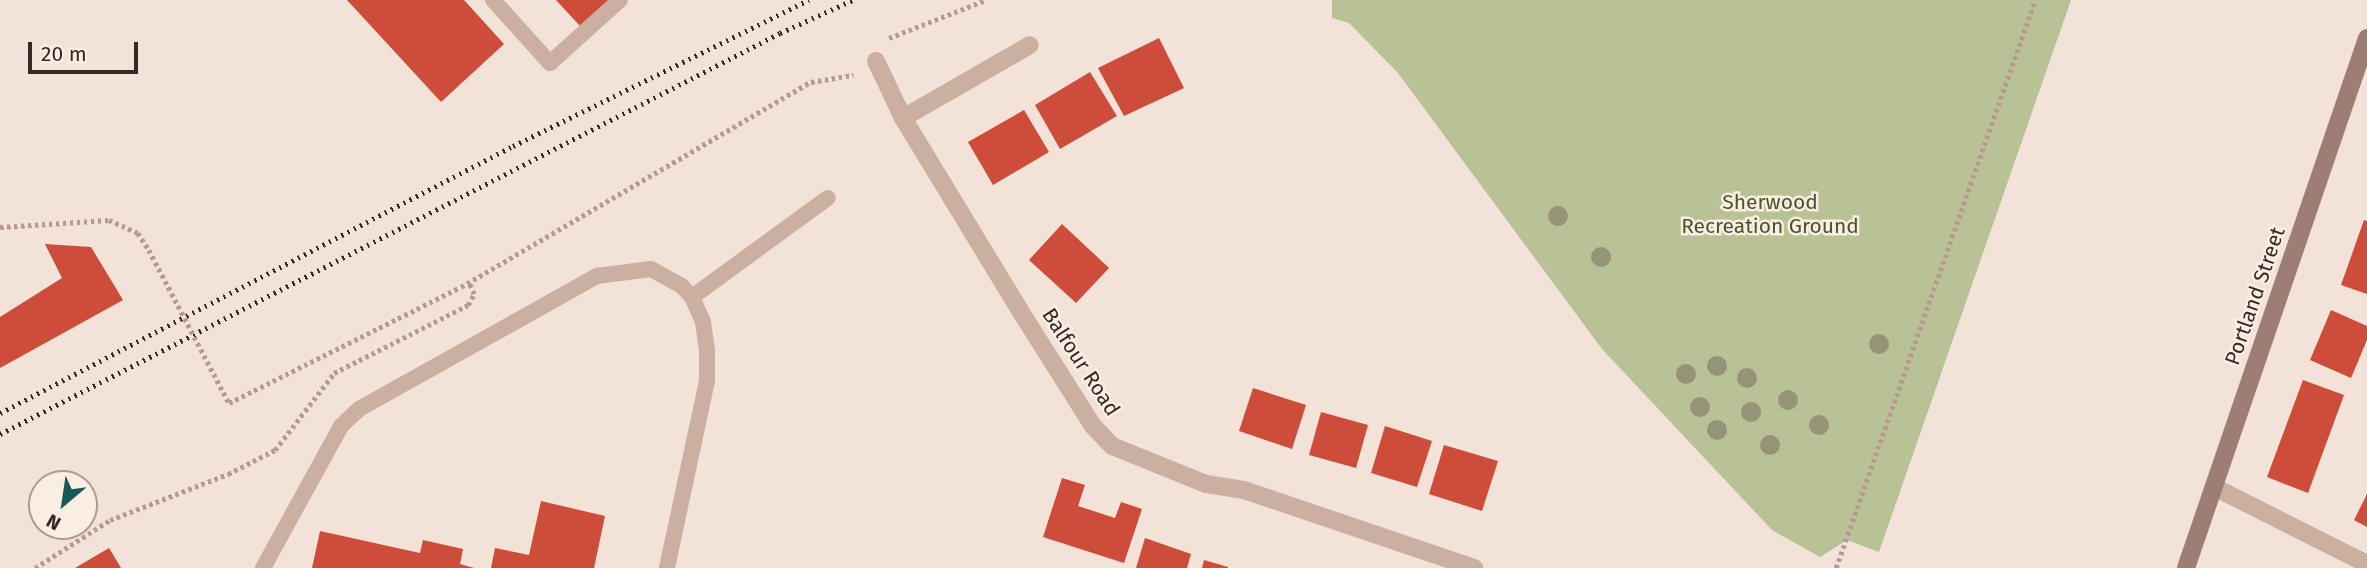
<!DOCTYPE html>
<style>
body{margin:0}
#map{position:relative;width:2367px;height:568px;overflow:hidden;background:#f2e2d7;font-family:"Fira Sans",sans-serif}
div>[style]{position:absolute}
.green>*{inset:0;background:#b8c296}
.building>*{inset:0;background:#ce4c3a}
.path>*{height:4.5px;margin-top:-2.25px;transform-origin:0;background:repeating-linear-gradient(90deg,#b79a8c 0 3.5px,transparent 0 7px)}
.lane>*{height:16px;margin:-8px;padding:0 8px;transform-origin:8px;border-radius:8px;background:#cbb0a2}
.street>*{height:18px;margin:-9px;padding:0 9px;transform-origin:9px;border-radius:9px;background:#cbb0a2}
.secondary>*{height:18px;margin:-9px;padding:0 9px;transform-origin:9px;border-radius:9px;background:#9e7e74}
.rail>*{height:5px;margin-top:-2.5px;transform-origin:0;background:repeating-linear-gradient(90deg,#352825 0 2px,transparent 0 7px)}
.path-bridge>*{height:4.5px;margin-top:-2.25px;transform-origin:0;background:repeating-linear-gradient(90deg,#b79a8c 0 3.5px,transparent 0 7px)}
.trees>*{width:20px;height:20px;margin:-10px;border-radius:50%;background:#959476}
span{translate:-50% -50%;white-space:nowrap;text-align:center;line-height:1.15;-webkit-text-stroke:5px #faede3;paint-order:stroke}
.park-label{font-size:21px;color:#495527}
.street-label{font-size:21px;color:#352825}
.north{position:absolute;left:28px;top:470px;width:70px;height:70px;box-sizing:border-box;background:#faede3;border:2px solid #ab9e97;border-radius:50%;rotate:209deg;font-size:19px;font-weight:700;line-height:28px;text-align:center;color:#352825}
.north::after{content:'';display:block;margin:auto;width:24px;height:32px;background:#185955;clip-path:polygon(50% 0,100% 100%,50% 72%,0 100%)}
.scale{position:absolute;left:28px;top:42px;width:110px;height:32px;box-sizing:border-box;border:4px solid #352825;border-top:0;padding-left:9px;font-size:21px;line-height:24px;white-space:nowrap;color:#352825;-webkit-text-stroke:5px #faede3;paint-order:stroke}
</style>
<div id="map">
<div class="green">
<div style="clip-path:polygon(1332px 0,2071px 0,1879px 552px,1847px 540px,1820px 557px,1772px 530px,1602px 349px,1398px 73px,1349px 23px,1332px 18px)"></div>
</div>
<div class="building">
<div style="clip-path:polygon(347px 0,464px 0,504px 44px,441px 102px)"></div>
<div style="clip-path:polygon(556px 0,609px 0,580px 26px)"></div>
<div style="clip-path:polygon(1159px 38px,1184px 88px,1124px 116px,1098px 68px)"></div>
<div style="clip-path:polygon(1090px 72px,1117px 116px,1060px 149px,1035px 105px)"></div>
<div style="clip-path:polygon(1024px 110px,1049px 152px,993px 185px,968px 142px)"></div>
<div style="clip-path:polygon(2364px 220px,2367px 221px,2367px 294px,2341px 285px)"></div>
<div style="clip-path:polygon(1062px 224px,1109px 268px,1076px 303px,1029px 260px)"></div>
<div style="clip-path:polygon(45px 244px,91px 247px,123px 300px,0 368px,0 317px,62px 278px)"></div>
<div style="clip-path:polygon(2331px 310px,2367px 326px,2367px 340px,2351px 378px,2310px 360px)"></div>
<div style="clip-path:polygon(2303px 380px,2344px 395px,2308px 493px,2267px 477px)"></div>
<div style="clip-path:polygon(1253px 388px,1306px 405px,1292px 449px,1239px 431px)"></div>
<div style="clip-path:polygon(1321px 412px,1368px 425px,1356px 468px,1309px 455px)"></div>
<div style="clip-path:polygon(1385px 426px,1432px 441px,1417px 487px,1371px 473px)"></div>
<div style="clip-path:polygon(1444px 445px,1498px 461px,1482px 511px,1429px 494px)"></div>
<div style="clip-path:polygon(1062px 478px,1085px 485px,1078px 506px,1115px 518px,1121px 502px,1142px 509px,1124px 563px,1043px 537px)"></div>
<div style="clip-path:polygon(2367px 494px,2367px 527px,2354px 520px)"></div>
<div style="clip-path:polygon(541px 501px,605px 516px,594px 568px,491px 568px,495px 548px,529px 555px)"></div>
<div style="clip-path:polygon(320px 531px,420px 553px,423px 540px,463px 549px,460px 564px,474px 568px,312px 568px)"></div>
<div style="clip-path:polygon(1145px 538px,1191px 554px,1187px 568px,1136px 568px)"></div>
<div style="clip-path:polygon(109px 548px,121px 568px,75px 568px)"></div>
<div style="clip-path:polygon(1204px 560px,1228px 567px,1228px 568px,1202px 568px)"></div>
</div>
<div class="path">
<div style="left:889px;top:38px;width:104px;rotate:-21.4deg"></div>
<div style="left:0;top:227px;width:109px;rotate:-3.7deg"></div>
<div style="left:109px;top:220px;width:32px;rotate:24deg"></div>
<div style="left:138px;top:233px;width:20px;rotate:57deg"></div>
<div style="left:461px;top:287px;width:406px;rotate:-30.4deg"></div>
<div style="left:811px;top:82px;width:43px;rotate:-9.5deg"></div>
<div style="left:35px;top:568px;width:89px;rotate:-32.6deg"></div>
<div style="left:110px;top:520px;width:127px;rotate:-21.3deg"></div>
<div style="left:228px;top:474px;width:53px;rotate:-27.1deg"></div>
<div style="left:275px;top:450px;width:97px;rotate:-52.5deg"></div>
<div style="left:334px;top:373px;width:150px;rotate:-26.9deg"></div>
<div style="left:468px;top:305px;width:13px;rotate:-61deg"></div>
<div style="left:474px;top:294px;width:12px;rotate:-114deg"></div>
<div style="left:1836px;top:568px;width:602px;rotate:-70.69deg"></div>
</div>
<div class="lane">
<div style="left:493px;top:0;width:85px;rotate:47.9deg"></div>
<div style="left:550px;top:63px;width:94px;rotate:-42deg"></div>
<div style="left:692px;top:297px;width:168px;rotate:-36.1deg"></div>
<div style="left:263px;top:568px;width:162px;rotate:-61.2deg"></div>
<div style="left:341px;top:426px;width:25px;rotate:-43deg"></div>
<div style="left:359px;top:409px;width:273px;rotate:-29.2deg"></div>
<div style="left:597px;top:276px;width:54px;rotate:-7.4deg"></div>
<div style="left:651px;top:269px;width:35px;rotate:29deg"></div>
<div style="left:682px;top:286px;width:15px;rotate:48deg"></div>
<div style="left:692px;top:297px;width:27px;rotate:66deg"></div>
<div style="left:703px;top:322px;width:28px;rotate:82deg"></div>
<div style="left:707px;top:350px;width:31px;rotate:90deg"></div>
<div style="left:707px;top:381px;width:191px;rotate:102.1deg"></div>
</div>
<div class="street">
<div style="left:876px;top:61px;width:63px;rotate:64.7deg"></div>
<div style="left:903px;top:118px;width:223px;rotate:58.7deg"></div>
<div style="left:1019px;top:309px;width:138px;rotate:57.7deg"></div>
<div style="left:1093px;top:426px;width:28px;rotate:46deg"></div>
<div style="left:1112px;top:446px;width:101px;rotate:22deg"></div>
<div style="left:1206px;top:484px;width:38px;rotate:9deg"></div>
<div style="left:1244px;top:490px;width:243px;rotate:18.7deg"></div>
<div style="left:903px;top:118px;width:146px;rotate:-29.9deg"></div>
<div style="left:2214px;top:487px;width:171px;rotate:26.7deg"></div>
</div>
<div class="secondary">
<div style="left:2186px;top:568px;width:560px;rotate:-71.14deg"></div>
</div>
<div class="rail">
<div style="left:0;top:413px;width:578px;rotate:-27.5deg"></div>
<div style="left:513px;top:146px;width:330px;rotate:-26.3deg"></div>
<div style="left:0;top:434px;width:877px;rotate:-27.21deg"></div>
<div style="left:780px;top:33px;width:80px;rotate:-24.3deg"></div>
</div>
<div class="path-bridge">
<div style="left:149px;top:250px;width:173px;rotate:62.4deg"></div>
<div style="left:229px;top:403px;width:259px;rotate:-26.6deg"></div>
</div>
<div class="trees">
<div style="left:1558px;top:216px"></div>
<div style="left:1601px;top:257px"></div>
<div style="left:1879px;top:344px"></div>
<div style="left:1717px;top:366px"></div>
<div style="left:1686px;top:374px"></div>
<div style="left:1747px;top:378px"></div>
<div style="left:1788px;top:400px"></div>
<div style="left:1700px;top:407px"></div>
<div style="left:1751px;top:412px"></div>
<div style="left:1819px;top:425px"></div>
<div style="left:1717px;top:430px"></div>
<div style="left:1770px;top:445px"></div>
</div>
<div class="park-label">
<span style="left:1770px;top:214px">Sherwood<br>Recreation Ground</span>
</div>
<div class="street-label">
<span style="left:2255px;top:296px;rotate:-71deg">Portland Street</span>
<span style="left:1081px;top:362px;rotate:57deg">Balfour Road</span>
</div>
<div class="north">N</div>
<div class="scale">20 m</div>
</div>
